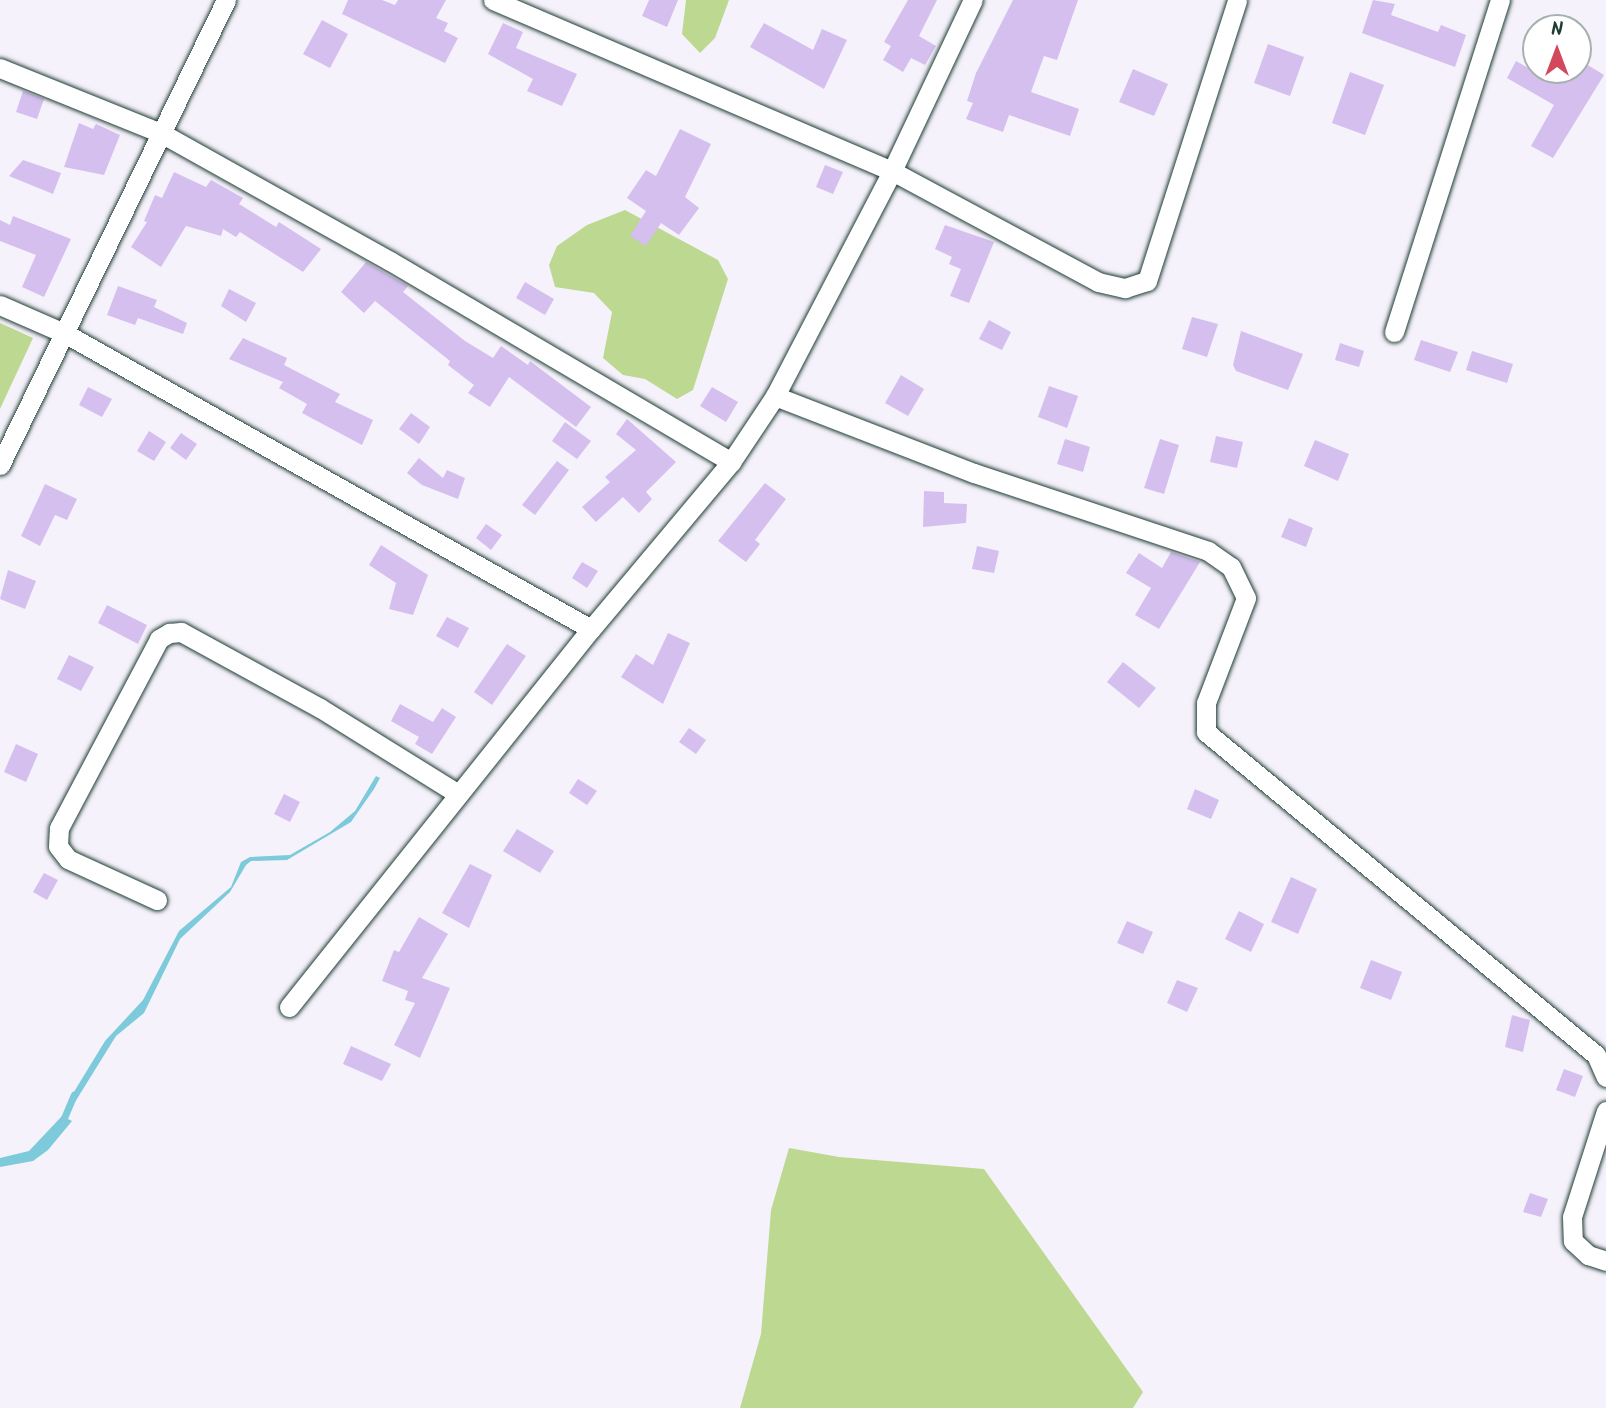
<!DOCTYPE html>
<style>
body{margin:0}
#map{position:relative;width:1606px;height:1408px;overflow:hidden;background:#f6f2fc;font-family:Kalam,sans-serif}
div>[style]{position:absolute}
.green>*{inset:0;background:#bdd991}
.water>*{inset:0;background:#7ccada}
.stream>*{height:7px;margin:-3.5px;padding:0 3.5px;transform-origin:3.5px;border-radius:3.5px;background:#7ccada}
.building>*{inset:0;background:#d4bfef}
.roads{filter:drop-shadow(0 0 2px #1f3d34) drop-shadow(0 0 2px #1f3d34)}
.minor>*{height:19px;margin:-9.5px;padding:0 9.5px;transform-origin:9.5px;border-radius:9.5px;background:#fff}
span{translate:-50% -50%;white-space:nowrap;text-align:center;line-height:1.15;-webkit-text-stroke:7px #fff;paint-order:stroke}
.north{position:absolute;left:1522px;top:14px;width:70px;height:70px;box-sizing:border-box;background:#fff;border:2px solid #a5b1ae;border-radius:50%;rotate:0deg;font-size:19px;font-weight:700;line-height:28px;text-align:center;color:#1f3d34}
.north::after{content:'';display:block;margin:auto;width:24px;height:32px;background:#d1495b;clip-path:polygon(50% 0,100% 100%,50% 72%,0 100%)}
</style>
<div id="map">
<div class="green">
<div style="clip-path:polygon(686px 0,729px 0,715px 38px,700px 53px,682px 34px)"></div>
<div style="clip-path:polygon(625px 210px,718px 260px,728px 279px,693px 390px,677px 399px,645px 379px,623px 375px,603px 358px,612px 312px,594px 293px,555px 287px,549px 265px,557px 246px,587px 225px)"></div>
<div style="clip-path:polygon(0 323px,33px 338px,0 409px)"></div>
<div style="clip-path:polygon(789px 1148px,839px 1157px,984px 1169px,1143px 1392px,1133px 1408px,740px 1408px,761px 1334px,771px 1210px)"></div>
</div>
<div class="water">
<div style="clip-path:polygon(376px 776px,380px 778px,374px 789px,351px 822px,287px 860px,251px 861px,246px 865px,230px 892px,180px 939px,144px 1013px,116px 1036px,75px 1102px,69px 1100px,105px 1041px,143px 1000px,179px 931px,231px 887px,241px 862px,250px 857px,290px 855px,330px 832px,355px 811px)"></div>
<div style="clip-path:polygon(62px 1116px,72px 1121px,48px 1150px,33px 1161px,0 1167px,0 1158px,29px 1151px)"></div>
</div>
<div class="stream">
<div style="left:61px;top:1125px;width:33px;rotate:-67deg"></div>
</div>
<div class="building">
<div style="clip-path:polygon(348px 0,382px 0,395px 5px,398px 0,446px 0,436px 18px,448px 23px,444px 31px,458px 38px,445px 63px,342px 14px)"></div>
<div style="clip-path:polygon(649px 0,678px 0,667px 27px,642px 16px)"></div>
<div style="clip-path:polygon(908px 0,937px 0,919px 36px,936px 46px,925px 65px,911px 58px,903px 72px,883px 60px,891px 46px,884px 42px)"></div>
<div style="clip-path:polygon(1013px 0,1078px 0,1057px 60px,1044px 56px,1031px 92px,1079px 109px,1070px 136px,1009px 115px,1003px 132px,966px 119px,973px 103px,967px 101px,976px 73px)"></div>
<div style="clip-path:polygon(1373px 0,1395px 4px,1391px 15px,1438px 32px,1441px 25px,1466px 35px,1455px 67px,1362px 33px)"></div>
<div style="clip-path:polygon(322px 20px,348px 34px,330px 68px,303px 54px)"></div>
<div style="clip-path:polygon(503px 23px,523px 32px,516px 48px,577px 74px,562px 106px,527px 91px,533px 79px,488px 54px)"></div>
<div style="clip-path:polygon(764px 23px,813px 50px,822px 29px,847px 40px,824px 89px,750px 47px)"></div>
<div style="clip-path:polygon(1268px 44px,1304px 57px,1290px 96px,1254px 83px)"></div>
<div style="clip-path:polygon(1578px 59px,1604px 75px,1553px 158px,1531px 146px,1554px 105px,1507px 78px,1516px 61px,1532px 70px,1578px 70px)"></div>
<div style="clip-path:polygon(1133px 69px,1168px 84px,1154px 116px,1119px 102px)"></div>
<div style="clip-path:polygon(1350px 72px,1384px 85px,1365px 135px,1332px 123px)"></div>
<div style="clip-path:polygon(23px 91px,44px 99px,37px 119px,16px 112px)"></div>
<div style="clip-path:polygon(79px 123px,93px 129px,96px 124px,120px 135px,104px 175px,64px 167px)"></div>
<div style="clip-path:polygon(680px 129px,711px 144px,685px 197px,699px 208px,679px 235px,661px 223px,646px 246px,630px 236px,646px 211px,627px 198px,646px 170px,656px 176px)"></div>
<div style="clip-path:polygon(23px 160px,61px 173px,53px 194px,9px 176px)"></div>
<div style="clip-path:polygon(825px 165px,843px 172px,833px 194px,816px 187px)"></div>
<div style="clip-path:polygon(174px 172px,206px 187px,211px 180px,243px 198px,239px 204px,276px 227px,279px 222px,321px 249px,303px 272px,240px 232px,236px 237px,223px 229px,221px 236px,186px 226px,161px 267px,131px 247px,147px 222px,144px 221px,155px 195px,162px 198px)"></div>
<div style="clip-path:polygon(13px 216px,71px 239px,44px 297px,22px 287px,36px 255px,0 241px,0 220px,10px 225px)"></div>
<div style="clip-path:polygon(945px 225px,994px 242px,969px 303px,950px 296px,961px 269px,949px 264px,952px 257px,935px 249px)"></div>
<div style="clip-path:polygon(366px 262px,408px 286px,403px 292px,465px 341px,493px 358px,501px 346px,528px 365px,530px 361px,591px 407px,576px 427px,509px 377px,490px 407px,468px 393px,474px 385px,448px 365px,450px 361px,375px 301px,364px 313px,341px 292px)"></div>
<div style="clip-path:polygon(525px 282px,554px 299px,545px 315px,516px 298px)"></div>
<div style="clip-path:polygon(118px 286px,157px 300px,154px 307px,187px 323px,183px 334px,138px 318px,135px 325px,107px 315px)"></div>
<div style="clip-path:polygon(229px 289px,256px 303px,246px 322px,221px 306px)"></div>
<div style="clip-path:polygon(1192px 317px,1218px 324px,1207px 357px,1182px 349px)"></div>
<div style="clip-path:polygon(989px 320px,1011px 332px,1002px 350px,979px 339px)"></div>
<div style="clip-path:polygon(1241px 331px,1303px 354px,1288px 390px,1236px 371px,1233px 365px)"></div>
<div style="clip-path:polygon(243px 338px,287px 358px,284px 365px,340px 394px,335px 402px,373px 420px,362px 445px,302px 413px,307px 404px,279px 388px,283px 382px,229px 359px)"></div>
<div style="clip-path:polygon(1421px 340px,1458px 352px,1450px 372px,1414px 360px)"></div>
<div style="clip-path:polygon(1340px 343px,1364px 351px,1359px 367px,1335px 360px)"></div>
<div style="clip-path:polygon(1472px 351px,1513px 364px,1507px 383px,1466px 370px)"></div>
<div style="clip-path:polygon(901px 375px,924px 389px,908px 416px,885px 403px)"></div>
<div style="clip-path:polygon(1049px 386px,1078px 396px,1067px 428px,1038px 417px)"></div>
<div style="clip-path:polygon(88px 387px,112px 399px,102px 417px,79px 405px)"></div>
<div style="clip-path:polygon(712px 387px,738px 402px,726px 422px,700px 406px)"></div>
<div style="clip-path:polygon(411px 413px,430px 427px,419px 444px,399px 429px)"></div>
<div style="clip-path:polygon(627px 419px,676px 462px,646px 492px,652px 499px,639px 513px,623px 497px,596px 522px,582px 507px,610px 482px,605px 477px,636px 450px,616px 434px)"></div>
<div style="clip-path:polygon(565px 422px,591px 441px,577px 459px,552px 441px)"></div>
<div style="clip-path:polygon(149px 431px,166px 442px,154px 461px,137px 451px)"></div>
<div style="clip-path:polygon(181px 433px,197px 444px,186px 460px,170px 448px)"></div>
<div style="clip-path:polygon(1216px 436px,1243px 442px,1237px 468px,1210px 462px)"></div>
<div style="clip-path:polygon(1065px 439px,1090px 447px,1083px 472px,1057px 464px)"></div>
<div style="clip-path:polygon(1160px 439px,1179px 445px,1164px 494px,1144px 488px)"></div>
<div style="clip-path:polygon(1315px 440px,1349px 454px,1338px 481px,1304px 466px)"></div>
<div style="clip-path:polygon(419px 458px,443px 478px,447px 470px,465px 478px,458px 499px,422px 485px,407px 473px)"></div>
<div style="clip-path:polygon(557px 461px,569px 470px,535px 515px,522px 505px)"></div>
<div style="clip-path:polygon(765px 483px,786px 499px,755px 540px,760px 544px,746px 562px,718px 541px)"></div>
<div style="clip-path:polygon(45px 484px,77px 499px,67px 520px,55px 515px,40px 546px,21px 536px)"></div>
<div style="clip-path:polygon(924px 491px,944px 492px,944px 503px,967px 504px,966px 523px,923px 527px)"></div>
<div style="clip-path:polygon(1289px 518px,1313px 528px,1306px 547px,1281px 537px)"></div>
<div style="clip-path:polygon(486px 524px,502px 535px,491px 550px,476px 538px)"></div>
<div style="clip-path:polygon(381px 545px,428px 575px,413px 615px,389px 609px,396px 583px,369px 565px)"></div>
<div style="clip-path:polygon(977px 546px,999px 551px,994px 573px,972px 569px)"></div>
<div style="clip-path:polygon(1171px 552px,1200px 562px,1159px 629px,1135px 615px,1151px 588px,1126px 573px,1139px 553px,1162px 568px)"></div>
<div style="clip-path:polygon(582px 562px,598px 571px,587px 588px,572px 578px)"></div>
<div style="clip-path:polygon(8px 570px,36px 581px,25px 609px,0 599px)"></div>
<div style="clip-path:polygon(107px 605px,147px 625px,138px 644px,98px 623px)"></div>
<div style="clip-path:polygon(447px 617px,469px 628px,458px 648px,436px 636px)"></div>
<div style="clip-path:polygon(668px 633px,690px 643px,663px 704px,621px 677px,636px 654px,653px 665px)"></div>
<div style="clip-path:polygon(507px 644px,526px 656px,492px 705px,474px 692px)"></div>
<div style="clip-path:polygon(69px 655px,94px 667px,81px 691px,57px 679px)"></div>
<div style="clip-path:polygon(1123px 662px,1156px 688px,1139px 708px,1107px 682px)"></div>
<div style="clip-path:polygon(400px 704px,433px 722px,442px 708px,456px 717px,432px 754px,415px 744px,419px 737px,391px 721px)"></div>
<div style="clip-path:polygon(689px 728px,706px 740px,696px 754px,679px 742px)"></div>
<div style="clip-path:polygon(16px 744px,38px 754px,26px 782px,4px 772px)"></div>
<div style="clip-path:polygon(578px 779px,597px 791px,587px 805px,569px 793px)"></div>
<div style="clip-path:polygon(1195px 789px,1219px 800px,1211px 819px,1187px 809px)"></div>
<div style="clip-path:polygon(284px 794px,300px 802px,290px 822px,274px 814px)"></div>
<div style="clip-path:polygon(517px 829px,554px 851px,540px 873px,503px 851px)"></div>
<div style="clip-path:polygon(470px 864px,492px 875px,469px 928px,442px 913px)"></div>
<div style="clip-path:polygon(44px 873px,58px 880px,47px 900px,33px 892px)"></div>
<div style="clip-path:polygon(1291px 877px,1317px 889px,1298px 934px,1271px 922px)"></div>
<div style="clip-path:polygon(1239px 911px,1264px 924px,1251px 952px,1225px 939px)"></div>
<div style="clip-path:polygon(419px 917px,448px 934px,422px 978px,450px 988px,420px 1058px,394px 1045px,415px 1003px,405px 1000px,408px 991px,382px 981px,394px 950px,399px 952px)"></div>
<div style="clip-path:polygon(1127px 921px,1153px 932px,1143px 954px,1117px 943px)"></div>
<div style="clip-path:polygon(1371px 960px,1402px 972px,1391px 1000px,1360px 988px)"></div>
<div style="clip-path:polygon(1177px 980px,1198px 988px,1187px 1012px,1167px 1003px)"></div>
<div style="clip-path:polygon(1512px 1015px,1530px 1020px,1523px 1052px,1505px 1047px)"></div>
<div style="clip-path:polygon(351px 1046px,391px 1064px,382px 1081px,343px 1064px)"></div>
<div style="clip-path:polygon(1564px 1069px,1583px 1076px,1575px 1097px,1556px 1090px)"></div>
<div style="clip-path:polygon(1530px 1193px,1548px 1199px,1541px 1217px,1523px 1212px)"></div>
</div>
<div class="roads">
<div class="minor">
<div style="left:493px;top:0;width:434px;rotate:23.2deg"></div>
<div style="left:892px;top:171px;width:234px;rotate:28.3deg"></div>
<div style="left:1098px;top:282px;width:28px;rotate:13deg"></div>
<div style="left:1125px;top:288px;width:23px;rotate:-18deg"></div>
<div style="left:1147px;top:281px;width:295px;rotate:-72.2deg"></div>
<div style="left:0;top:68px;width:174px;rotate:22deg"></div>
<div style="left:161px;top:133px;width:262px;rotate:29.2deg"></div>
<div style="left:390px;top:261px;width:396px;rotate:30.5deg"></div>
<div style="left:0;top:305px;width:72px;rotate:23.7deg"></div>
<div style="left:66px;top:334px;width:602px;rotate:29.33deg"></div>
<div style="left:1394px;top:332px;width:349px;rotate:-72.3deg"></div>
<div style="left:775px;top:396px;width:213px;rotate:21.2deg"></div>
<div style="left:974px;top:473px;width:247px;rotate:18.4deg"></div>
<div style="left:1208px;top:551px;width:28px;rotate:35deg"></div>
<div style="left:1231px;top:567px;width:34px;rotate:64deg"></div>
<div style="left:1246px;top:598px;width:112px;rotate:110.9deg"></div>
<div style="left:1206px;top:703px;width:29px;rotate:90deg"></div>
<div style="left:1206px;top:732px;width:506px;rotate:39.63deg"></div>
<div style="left:1596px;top:1055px;width:24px;rotate:66deg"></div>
<div style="left:0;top:465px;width:517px;rotate:-64.08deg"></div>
<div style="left:157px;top:900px;width:98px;rotate:-155.3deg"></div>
<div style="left:68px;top:859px;width:16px;rotate:-128deg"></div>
<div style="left:58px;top:846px;width:18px;rotate:-87deg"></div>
<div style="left:59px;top:828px;width:214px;rotate:-62.1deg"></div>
<div style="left:159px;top:639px;width:12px;rotate:-31deg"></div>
<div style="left:169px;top:633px;width:12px;rotate:-5deg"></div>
<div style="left:181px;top:632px;width:158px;rotate:28.7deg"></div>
<div style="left:320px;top:708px;width:163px;rotate:31.9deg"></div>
<div style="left:289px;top:1007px;width:484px;rotate:-51.4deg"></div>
<div style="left:591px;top:629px;width:218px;rotate:-50deg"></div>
<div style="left:731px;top:462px;width:79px;rotate:-56.3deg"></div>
<div style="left:775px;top:396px;width:254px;rotate:-62.5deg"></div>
<div style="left:892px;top:171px;width:189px;rotate:-64.7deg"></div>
<div style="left:1606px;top:1111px;width:111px;rotate:107.8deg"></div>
<div style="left:1572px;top:1217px;width:24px;rotate:88deg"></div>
<div style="left:1573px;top:1241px;width:21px;rotate:43deg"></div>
<div style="left:1588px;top:1255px;width:19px;rotate:18deg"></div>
</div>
</div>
<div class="north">N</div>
</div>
